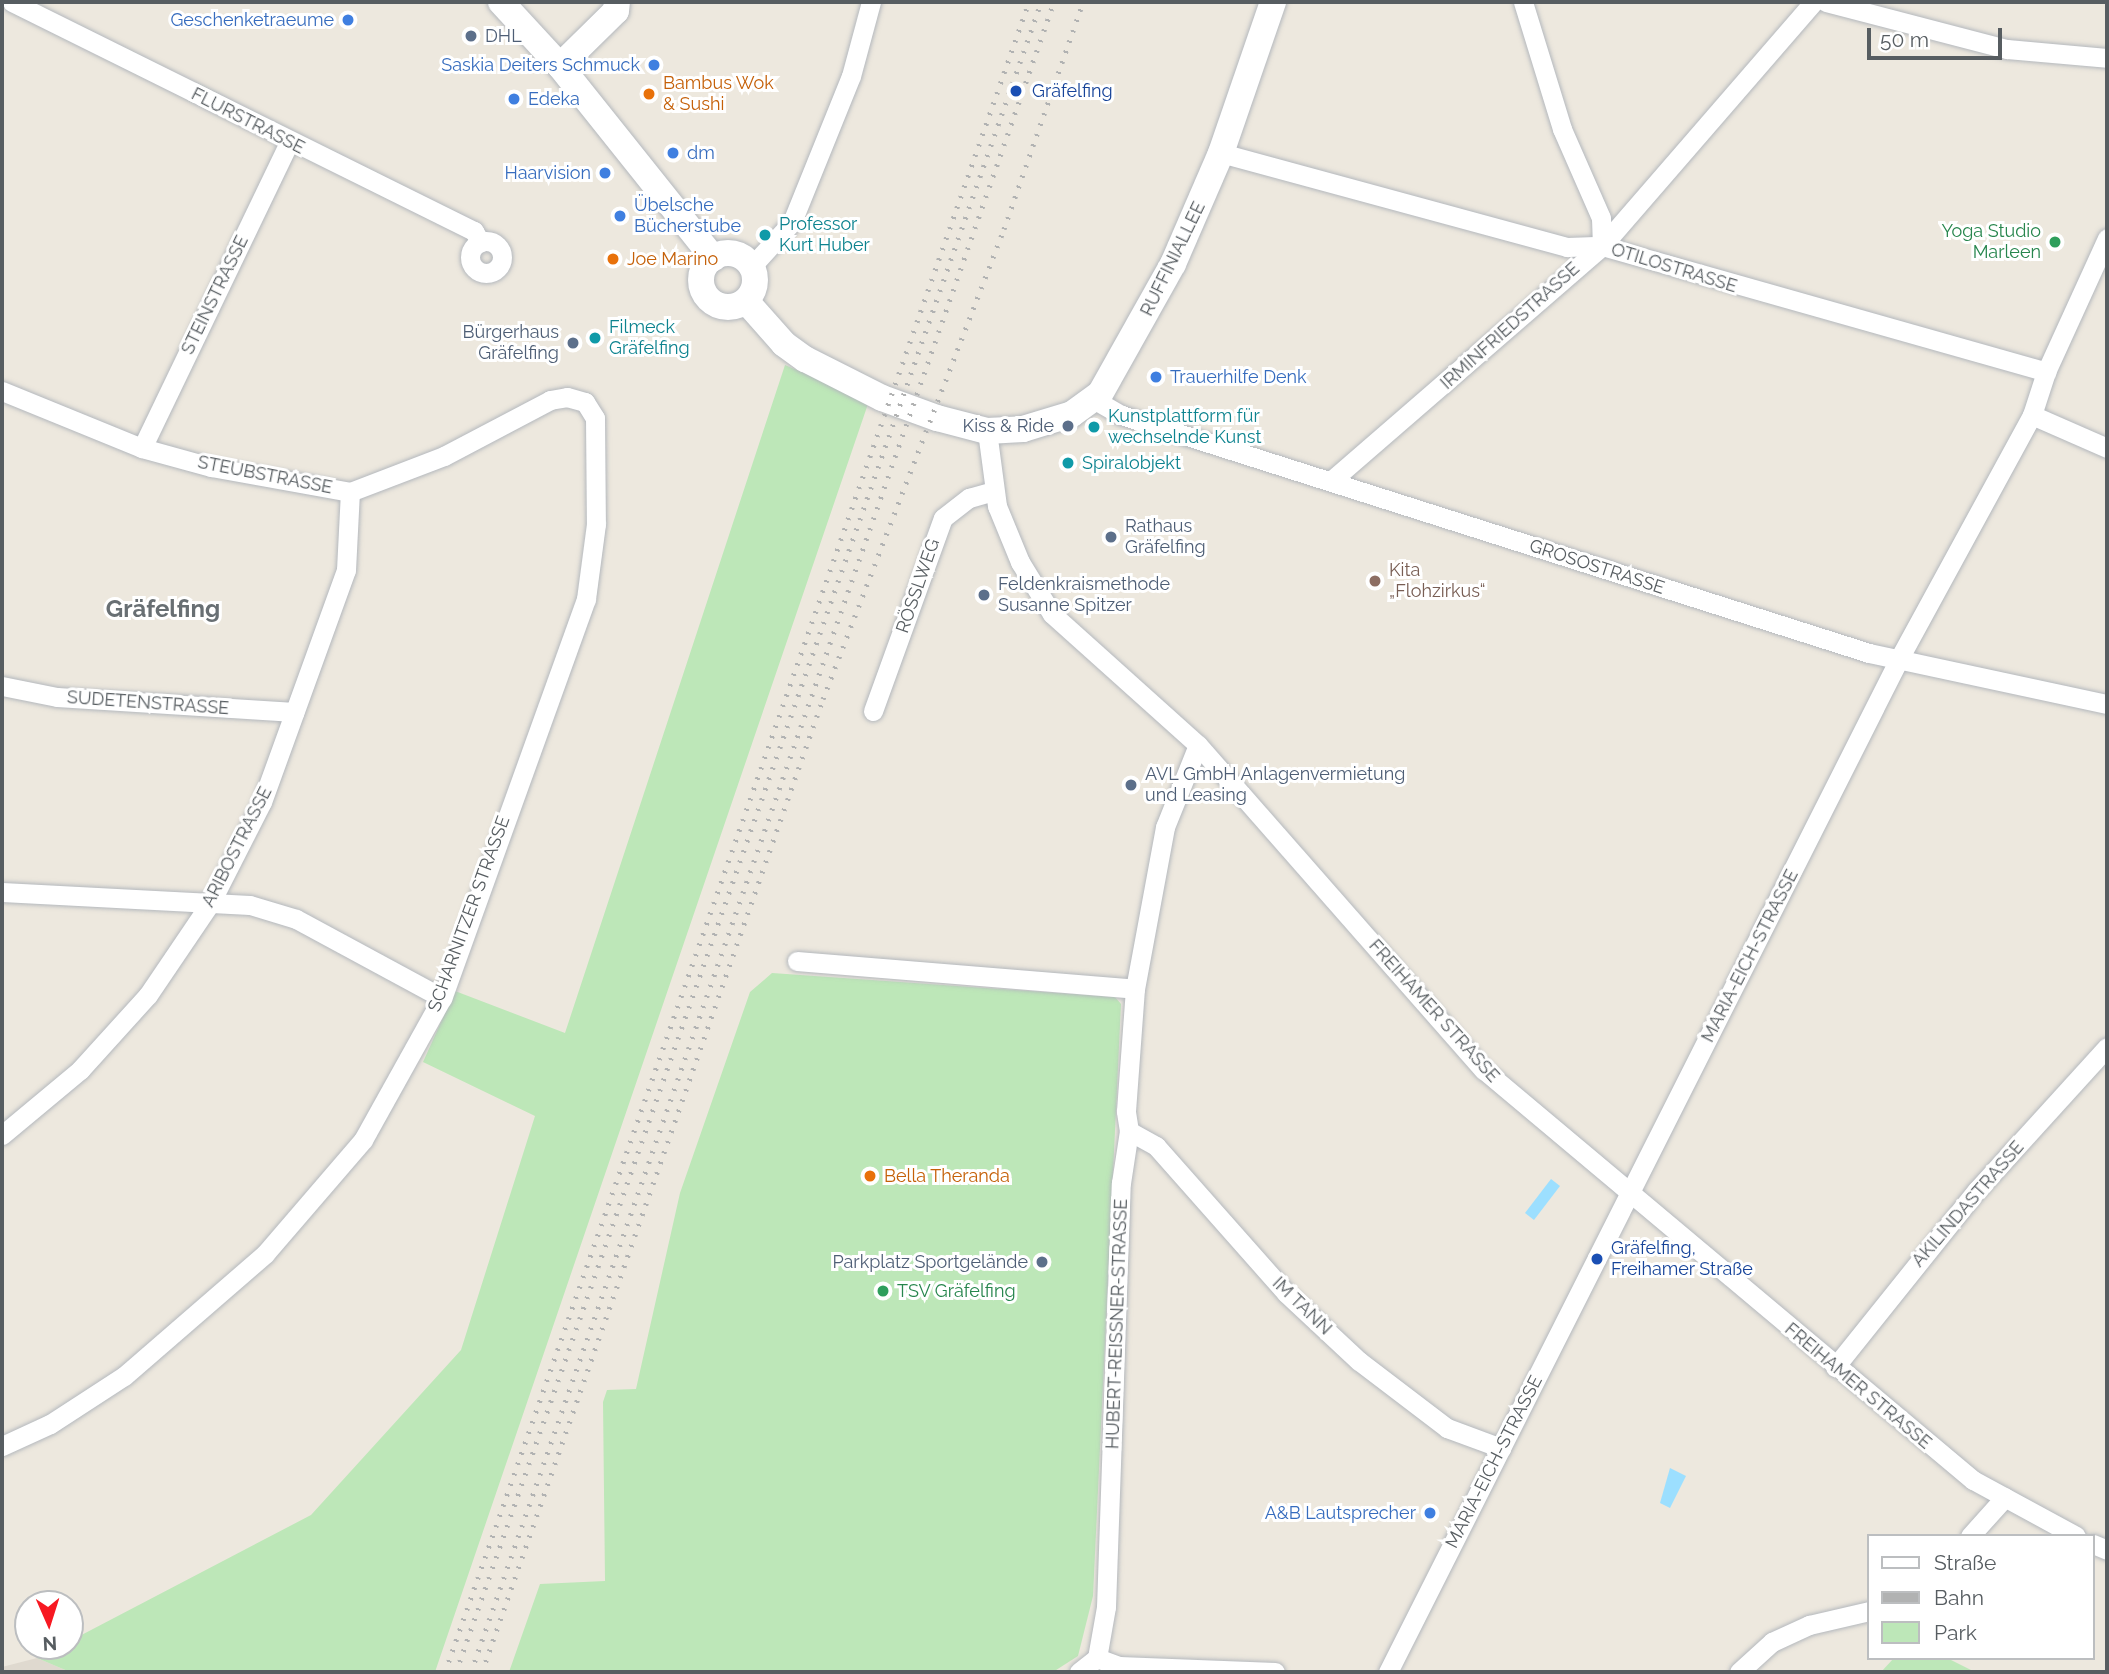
<!DOCTYPE html>
<meta charset="utf-8">
<style>
body{margin:0}
#map{position:relative;width:2109px;height:1674px;overflow:hidden;background:#ede8de;font-family:Raleway,sans-serif}
div>[style]{position:absolute}
.education>*{inset:0;background:#dfd9cf}
.green>*{inset:0;background:#bde7b8}
.water>*{inset:0;background:#9cdfff}
.roads{filter:drop-shadow(0 0 2px #b4b8bd) drop-shadow(0 0 2px #b4b8bd)}
.street>*{height:19px;margin:-9.5px;padding:0 9.5px;transform-origin:9.5px;border-radius:9.5px;background:#fff}
.street>.ring{margin:-9.5px;padding:0;box-sizing:content-box;background:none;border:19px solid #fff;border-radius:50%}
.secondary>*{height:26px;margin:-13px;padding:0 13px;transform-origin:13px;border-radius:13px;background:#fff}
.secondary>.ring{margin:-13px;padding:0;box-sizing:content-box;background:none;border:26px solid #fff;border-radius:50%}
.rail>*{height:5px;margin-top:-2.5px;transform-origin:0;background:repeating-linear-gradient(90deg,#b1b2b2 0 2px,transparent 0 11px)}
.dots>*{width:19px;height:19px;translate:-50% -50%;box-sizing:border-box;border:4px solid #fff;border-radius:50%}
span{translate:-50% -50%;white-space:nowrap;text-align:center;line-height:1.15;-webkit-text-stroke:6px #fff;paint-order:stroke}
.shop-label{font-size:18px;color:#366cbe}
.right{translate:-100% -50%;text-align:right}
.left{translate:0 -50%;text-align:left}
.service-label{font-size:18px;color:#4e5e75}
.food-label{font-size:18px;color:#c56008}
.transit-label{font-size:18px;color:#164399}
.street-label{font-size:18px;color:#575d61}
.culture-label{font-size:18px;color:#0d838f}
.leisure-label{font-size:18px;color:#27864d}
.education-label{font-size:18px;color:#785e54}
.district-label{font-size:24px;color:#686f73;font-weight:700}
.frame{position:absolute;inset:0;border:4px solid #575d61;pointer-events:none}
.legend{position:absolute;left:1867px;top:1534px;width:228px;height:126px;box-sizing:border-box;background:#fff;border:2px solid #bcbec0;margin:0;padding:9px 12px;list-style:none;font-size:21px;color:#575d61}
.legend li{display:flex;align-items:center;gap:14px;height:35px}
.legend b{width:35px;border:2px solid #bcbec0}
.north{position:absolute;left:14px;top:1590px;width:70px;height:70px;box-sizing:border-box;background:#fff;border:2px solid #bcbec0;border-radius:50%;rotate:177deg;font-size:19px;font-weight:700;line-height:28px;text-align:center;color:#575d61}
.north::after{content:'';display:block;margin:auto;width:24px;height:32px;background:#f71922;clip-path:polygon(50% 0,100% 100%,50% 72%,0 100%)}
.scale{position:absolute;left:1867px;top:28px;width:135px;height:32px;box-sizing:border-box;border:4px solid #575d61;border-top:0;padding-left:9px;font-size:21px;line-height:24px;white-space:nowrap;color:#575d61;-webkit-text-stroke:5px #fff;paint-order:stroke}
</style>
<div id="map">
<div class="education">
<div style="clip-path:polygon(37px 1658px,70px 1672px,2px 1672px,2px 1667px)"></div>
</div>
<div class="green">
<div style="clip-path:polygon(785px 365px,869px 401px,435px 1672px,70px 1672px,37px 1658px,60px 1646px,70px 1646px,70px 1641px,311px 1515px,461px 1350px,535px 1116px,423px 1062px,455px 991px,565px 1033px)"></div>
<div style="clip-path:polygon(772px 973px,1115px 997px,1121px 1004px,1093px 1596px,1078px 1656px,1053px 1672px,509px 1672px,540px 1584px,605px 1581px,603px 1402px,607px 1390px,636px 1389px,680px 1193px,750px 992px)"></div>
<div style="clip-path:polygon(1894px 1658px,1947px 1658px,1975px 1672px,1881px 1672px)"></div>
</div>
<div class="water">
<div style="clip-path:polygon(1551px 1179px,1560px 1186px,1534px 1220px,1525px 1213px)"></div>
<div style="clip-path:polygon(1670px 1468px,1686px 1476px,1670px 1508px,1660px 1503px)"></div>
</div>
<div class="roads">
<div class="street">
<div style="left:12px;top:2px;width:516px;rotate:26.37deg"></div>
<div style="left:474px;top:231px;width:13px;rotate:61deg"></div>
<div style="left:1523px;top:2px;width:133px;rotate:72.9deg"></div>
<div style="left:1562px;top:129px;width:97px;rotate:66.3deg"></div>
<div style="left:1601px;top:218px;width:28px;rotate:88deg"></div>
<div style="left:1826px;top:2px;width:187px;rotate:14.6deg"></div>
<div style="left:2007px;top:49px;width:100px;rotate:5.1deg"></div>
<div style="left:1221px;top:153px;width:359px;rotate:15.2deg"></div>
<div style="left:1567px;top:247px;width:35px;rotate:-2deg"></div>
<div style="left:1602px;top:246px;width:462px;rotate:15.8deg"></div>
<div class="ring" style="left:470px;top:241px;width:13px;height:13px"></div>
<div style="left:752px;top:266px;width:59px;rotate:-47.7deg"></div>
<div style="left:792px;top:222px;width:157px;rotate:-68deg"></div>
<div style="left:851px;top:76px;width:77px;rotate:-74.9deg"></div>
<div style="left:2px;top:391px;width:151px;rotate:22.2deg"></div>
<div style="left:142px;top:448px;width:72px;rotate:15.4deg"></div>
<div style="left:211px;top:467px;width:141px;rotate:10.2deg"></div>
<div style="left:350px;top:492px;width:101px;rotate:-21deg"></div>
<div style="left:444px;top:456px;width:120px;rotate:-27.8deg"></div>
<div style="left:550px;top:400px;width:17px;rotate:-10deg"></div>
<div style="left:567px;top:397px;width:19px;rotate:16deg"></div>
<div style="left:585px;top:402px;width:19px;rotate:58deg"></div>
<div style="left:595px;top:418px;width:106px;rotate:89.5deg"></div>
<div style="left:596px;top:524px;width:76px;rotate:97.6deg"></div>
<div style="left:586px;top:599px;width:424px;rotate:109.8deg"></div>
<div style="left:442px;top:998px;width:162px;rotate:119.1deg"></div>
<div style="left:363px;top:1140px;width:150px;rotate:130.7deg"></div>
<div style="left:265px;top:1254px;width:186px;rotate:139.1deg"></div>
<div style="left:124px;top:1376px;width:88px;rotate:147deg"></div>
<div style="left:50px;top:1424px;width:53px;rotate:155.4deg"></div>
<div style="left:1095px;top:400px;width:30px;rotate:30deg"></div>
<div style="left:1121px;top:415px;width:785px;rotate:17.65deg"></div>
<div style="left:1869px;top:653px;width:243px;rotate:12.1deg"></div>
<div style="left:2032px;top:415px;width:82px;rotate:23.7deg"></div>
<div style="left:987px;top:431px;width:76px;rotate:82.4deg"></div>
<div style="left:997px;top:506px;width:61px;rotate:67.7deg"></div>
<div style="left:1020px;top:562px;width:61px;rotate:58.4deg"></div>
<div style="left:1052px;top:614px;width:196px;rotate:41.9deg"></div>
<div style="left:1198px;top:745px;width:433px;rotate:48.7deg"></div>
<div style="left:1484px;top:1070px;width:638px;rotate:39.98deg"></div>
<div style="left:1973px;top:1480px;width:117px;rotate:28.5deg"></div>
<div style="left:142px;top:448px;width:339px;rotate:-64.3deg"></div>
<div style="left:1332px;top:480px;width:357px;rotate:-40.9deg"></div>
<div style="left:1602px;top:246px;width:323px;rotate:-49.1deg"></div>
<div style="left:2px;top:686px;width:56px;rotate:11.3deg"></div>
<div style="left:57px;top:697px;width:238px;rotate:3.6deg"></div>
<div style="left:873px;top:711px;width:205px;rotate:-70.1deg"></div>
<div style="left:943px;top:518px;width:33px;rotate:-38deg"></div>
<div style="left:969px;top:498px;width:26px;rotate:-16deg"></div>
<div style="left:2px;top:892px;width:248px;rotate:3deg"></div>
<div style="left:250px;top:905px;width:48px;rotate:16.9deg"></div>
<div style="left:296px;top:919px;width:166px;rotate:28.4deg"></div>
<div style="left:797px;top:961px;width:339px;rotate:4.7deg"></div>
<div style="left:1129px;top:1131px;width:31px;rotate:29deg"></div>
<div style="left:1156px;top:1146px;width:196px;rotate:48.5deg"></div>
<div style="left:1286px;top:1293px;width:100px;rotate:43deg"></div>
<div style="left:1359px;top:1361px;width:111px;rotate:37.3deg"></div>
<div style="left:1447px;top:1428px;width:58px;rotate:20.3deg"></div>
<div style="left:2px;top:1135px;width:102px;rotate:-39.8deg"></div>
<div style="left:80px;top:1070px;width:101px;rotate:-47.8deg"></div>
<div style="left:148px;top:995px;width:112px;rotate:-55.9deg"></div>
<div style="left:211px;top:902px;width:112px;rotate:-63deg"></div>
<div style="left:262px;top:802px;width:247px;rotate:-70.1deg"></div>
<div style="left:346px;top:570px;width:78px;rotate:-87.1deg"></div>
<div style="left:1835px;top:1367px;width:227px;rotate:-51.3deg"></div>
<div style="left:1977px;top:1190px;width:193px;rotate:-47.7deg"></div>
<div style="left:1970px;top:1536px;width:52px;rotate:-48.1deg"></div>
<div style="left:2093px;top:1544px;width:15px;rotate:23deg"></div>
<div style="left:1097px;top:1658px;width:52px;rotate:-80deg"></div>
<div style="left:1106px;top:1607px;width:424px;rotate:-88deg"></div>
<div style="left:1121px;top:1183px;width:53px;rotate:-81.3deg"></div>
<div style="left:1129px;top:1131px;width:20px;rotate:-99deg"></div>
<div style="left:1126px;top:1111px;width:122px;rotate:-85.8deg"></div>
<div style="left:1135px;top:989px;width:165px;rotate:-79.5deg"></div>
<div style="left:1165px;top:827px;width:88px;rotate:-68.1deg"></div>
<div style="left:1097px;top:1658px;width:23px;rotate:20deg"></div>
<div style="left:1119px;top:1666px;width:156px;rotate:2.2deg"></div>
<div style="left:1079px;top:1672px;width:23px;rotate:-38deg"></div>
<div style="left:1388px;top:1672px;width:1137px;rotate:-63.23deg"></div>
<div style="left:1900px;top:657px;width:276px;rotate:-61.4deg"></div>
<div style="left:2032px;top:415px;width:45px;rotate:-72deg"></div>
<div style="left:2046px;top:372px;width:147px;rotate:-65.5deg"></div>
<div style="left:1739px;top:1672px;width:45px;rotate:-42.3deg"></div>
<div style="left:1772px;top:1642px;width:41px;rotate:-24.7deg"></div>
<div style="left:1809px;top:1625px;width:62px;rotate:-13.1deg"></div>
</div>
<div class="secondary">
<div style="left:501px;top:2px;width:87px;rotate:47.3deg"></div>
<div style="left:560px;top:66px;width:246px;rotate:51.4deg"></div>
<div style="left:560px;top:66px;width:78px;rotate:-44.5deg"></div>
<div style="left:616px;top:11px;width:9px;rotate:-84deg"></div>
<div class="ring" style="left:701px;top:253px;width:28px;height:28px"></div>
<div style="left:746px;top:301px;width:57px;rotate:48.5deg"></div>
<div style="left:784px;top:344px;width:26px;rotate:36deg"></div>
<div style="left:805px;top:359px;width:86px;rotate:26.9deg"></div>
<div style="left:882px;top:398px;width:59px;rotate:20deg"></div>
<div style="left:937px;top:418px;width:52px;rotate:14.6deg"></div>
<div style="left:987px;top:431px;width:36px;rotate:-3deg"></div>
<div style="left:1023px;top:429px;width:51px;rotate:-17deg"></div>
<div style="left:1072px;top:414px;width:34px;rotate:-36deg"></div>
<div style="left:1100px;top:394px;width:149px;rotate:-60.7deg"></div>
<div style="left:1173px;top:264px;width:121px;rotate:-66.6deg"></div>
<div style="left:1221px;top:153px;width:160px;rotate:-71deg"></div>
</div>
</div>
<div class="rail">
<div style="left:445px;top:1672px;width:1769px;rotate:-70.73deg"></div>
<div style="left:456px;top:1672px;width:1769px;rotate:-70.69deg"></div>
<div style="left:471px;top:1672px;width:1769px;rotate:-70.76deg"></div>
<div style="left:482px;top:1672px;width:1031px;rotate:-70.69deg"></div>
<div style="left:823px;top:699px;width:504px;rotate:-68.94deg"></div>
<div style="left:1004px;top:229px;width:240px;rotate:-70.8deg"></div>
</div>
<div class="dots">
<div style="left:348px;top:20px;background:#3f7fe0"></div>
<div style="left:471px;top:36px;background:#5c6f8a"></div>
<div style="left:654px;top:65px;background:#3f7fe0"></div>
<div style="left:1016px;top:91px;background:#1a4fb4"></div>
<div style="left:649px;top:94px;background:#e8710a"></div>
<div style="left:514px;top:99px;background:#3f7fe0"></div>
<div style="left:673px;top:153px;background:#3f7fe0"></div>
<div style="left:605px;top:173px;background:#3f7fe0"></div>
<div style="left:620px;top:216px;background:#3f7fe0"></div>
<div style="left:765px;top:235px;background:#0f9aa8"></div>
<div style="left:2055px;top:242px;background:#2e9e5b"></div>
<div style="left:613px;top:259px;background:#e8710a"></div>
<div style="left:595px;top:338px;background:#0f9aa8"></div>
<div style="left:573px;top:343px;background:#5c6f8a"></div>
<div style="left:1156px;top:377px;background:#3f7fe0"></div>
<div style="left:1068px;top:426px;background:#5c6f8a"></div>
<div style="left:1094px;top:427px;background:#0f9aa8"></div>
<div style="left:1068px;top:463px;background:#0f9aa8"></div>
<div style="left:1111px;top:537px;background:#5c6f8a"></div>
<div style="left:1375px;top:581px;background:#8d6e63"></div>
<div style="left:984px;top:595px;background:#5c6f8a"></div>
<div style="left:1131px;top:785px;background:#5c6f8a"></div>
<div style="left:870px;top:1176px;background:#e8710a"></div>
<div style="left:1597px;top:1259px;background:#1a4fb4"></div>
<div style="left:1042px;top:1262px;background:#5c6f8a"></div>
<div style="left:883px;top:1291px;background:#2e9e5b"></div>
<div style="left:1430px;top:1513px;background:#3f7fe0"></div>
</div>
<div class="shop-label">
<span class="right" style="left:334px;top:20px">Geschenketraeume</span>
<span class="right" style="left:640px;top:65px">Saskia Deiters Schmuck</span>
<span class="left" style="left:528px;top:99px">Edeka</span>
<span class="left" style="left:687px;top:153px">dm</span>
<span class="right" style="left:591px;top:173px">Haarvision</span>
<span class="left" style="left:634px;top:216px">Übelsche<br>Bücherstube</span>
<span class="left" style="left:1170px;top:377px">Trauerhilfe Denk</span>
<span class="right" style="left:1416px;top:1513px">A&amp;B Lautsprecher</span>
</div>
<div class="service-label">
<span class="left" style="left:485px;top:36px">DHL</span>
<span class="right" style="left:559px;top:343px">Bürgerhaus<br>Gräfelfing</span>
<span class="right" style="left:1054px;top:426px">Kiss &amp; Ride</span>
<span class="left" style="left:1125px;top:537px">Rathaus<br>Gräfelfing</span>
<span class="left" style="left:998px;top:595px">Feldenkraismethode<br>Susanne Spitzer</span>
<span class="left" style="left:1145px;top:785px">AVL GmbH Anlagenvermietung<br>und Leasing</span>
<span class="right" style="left:1028px;top:1262px">Parkplatz Sportgelände</span>
</div>
<div class="food-label">
<span class="left" style="left:663px;top:94px">Bambus Wok<br>&amp; Sushi</span>
<span class="left" style="left:627px;top:259px">Joe Marino</span>
<span class="left" style="left:884px;top:1176px">Bella Theranda</span>
</div>
<div class="transit-label">
<span class="left" style="left:1032px;top:91px">Gräfelfing</span>
<span class="left" style="left:1611px;top:1259px">Gräfelfing,<br>Freihamer Straße</span>
</div>
<div class="street-label">
<span style="left:248px;top:121px;rotate:27deg">FLURSTRASSE</span>
<span style="left:1173px;top:259px;rotate:-64deg">RUFFINIALLEE</span>
<span style="left:1674px;top:268px;rotate:17deg">OTILOSTRASSE</span>
<span style="left:215px;top:295px;rotate:-64deg">STEINSTRASSE</span>
<span style="left:1510px;top:326px;rotate:-42deg">IRMINFRIEDSTRASSE</span>
<span style="left:265px;top:475px;rotate:11deg">STEUBSTRASSE</span>
<span style="left:1597px;top:567px;rotate:18deg">GROSOSTRASSE</span>
<span style="left:918px;top:586px;rotate:-71deg">RÖSSLWEG</span>
<span style="left:148px;top:703px;rotate:4deg">SUDETENSTRASSE</span>
<span style="left:237px;top:847px;rotate:-63deg">ARIBOSTRASSE</span>
<span style="left:469px;top:914px;rotate:-70deg">SCHARNITZER STRASSE</span>
<span style="left:1750px;top:956px;rotate:-63deg">MARIA-EICH-STRASSE</span>
<span style="left:1434px;top:1011px;rotate:48deg">FREIHAMER STRASSE</span>
<span style="left:1968px;top:1204px;rotate:-49deg">AKILINDASTRASSE</span>
<span style="left:1302px;top:1306px;rotate:44deg">IM TANN</span>
<span style="left:1117px;top:1324px;rotate:-88deg">HUBERT-REISSNER-STRASSE</span>
<span style="left:1858px;top:1386px;rotate:40deg">FREIHAMER STRASSE</span>
<span style="left:1494px;top:1462px;rotate:-63deg">MARIA-EICH-STRASSE</span>
</div>
<div class="culture-label">
<span class="left" style="left:779px;top:235px">Professor<br>Kurt Huber</span>
<span class="left" style="left:609px;top:338px">Filmeck<br>Gräfelfing</span>
<span class="left" style="left:1108px;top:427px">Kunstplattform für<br>wechselnde Kunst</span>
<span class="left" style="left:1082px;top:463px">Spiralobjekt</span>
</div>
<div class="leisure-label">
<span class="right" style="left:2041px;top:242px">Yoga Studio<br>Marleen</span>
<span class="left" style="left:897px;top:1291px">TSV Gräfelfing</span>
</div>
<div class="education-label">
<span class="left" style="left:1389px;top:581px">Kita<br>„Flohzirkus“</span>
</div>
<div class="district-label">
<span style="left:163px;top:609px">Gräfelfing</span>
</div>
<div class="frame"></div>
<ul class="legend">
<li><b style="height:9px;background:#fff"></b>Straße</li>
<li><b style="height:9px;background:#b1b2b2"></b>Bahn</li>
<li><b style="height:19px;background:#bde7b8"></b>Park</li>
</ul>
<div class="north">N</div>
<div class="scale">50 m</div>
</div>
